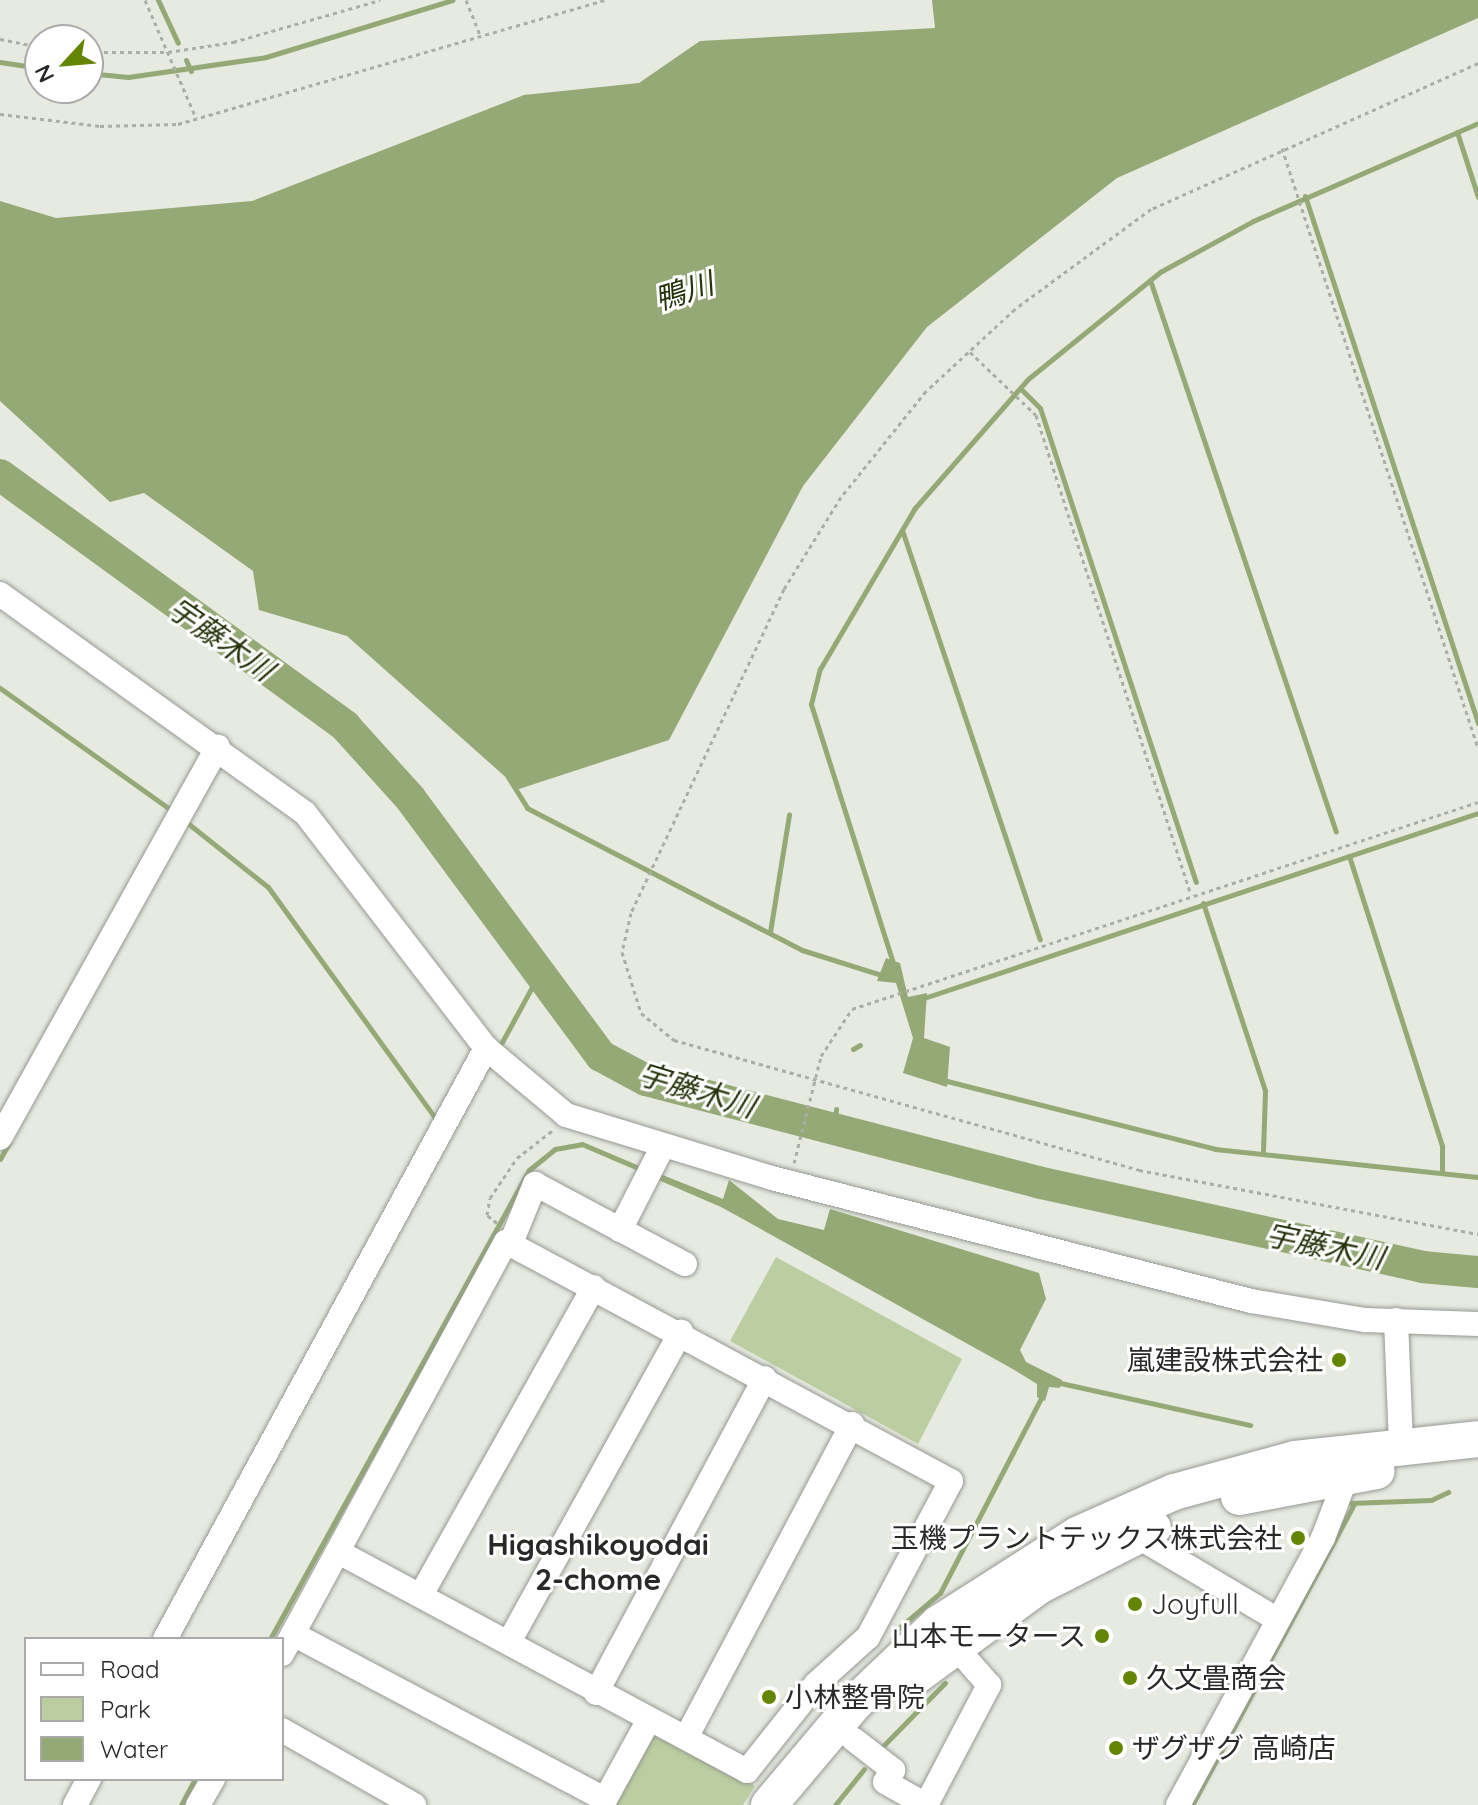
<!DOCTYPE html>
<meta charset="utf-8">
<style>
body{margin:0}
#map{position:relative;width:1478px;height:1805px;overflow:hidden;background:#e6eae1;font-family:Quicksand,"Noto Sans JP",sans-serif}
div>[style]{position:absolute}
.green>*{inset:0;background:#bccea1}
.water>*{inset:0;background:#95a976}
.stream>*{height:5px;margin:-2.5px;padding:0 2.5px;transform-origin:2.5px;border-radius:2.5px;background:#95a976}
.river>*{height:32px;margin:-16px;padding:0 16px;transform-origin:16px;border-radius:16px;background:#95a976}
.path>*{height:3px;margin-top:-1.5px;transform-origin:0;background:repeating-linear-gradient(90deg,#abaea6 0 4px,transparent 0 8px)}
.roads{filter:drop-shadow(0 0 2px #969992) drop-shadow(0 0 2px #969992)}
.minor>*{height:24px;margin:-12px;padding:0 12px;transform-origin:12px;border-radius:12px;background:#fff}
.highway>*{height:36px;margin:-18px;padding:0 18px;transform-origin:18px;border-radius:18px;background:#fff}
.dots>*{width:22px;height:22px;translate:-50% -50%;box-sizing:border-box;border:4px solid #fff;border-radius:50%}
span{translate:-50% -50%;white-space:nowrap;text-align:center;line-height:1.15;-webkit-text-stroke:6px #fff;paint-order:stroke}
.poi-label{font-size:28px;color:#292a27}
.right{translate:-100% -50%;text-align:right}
.left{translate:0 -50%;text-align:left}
.water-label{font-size:30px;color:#27330c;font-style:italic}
.neighbourhood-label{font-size:30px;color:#292a27;font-weight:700}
.legend{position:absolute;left:24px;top:1637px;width:260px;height:144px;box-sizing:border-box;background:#fff;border:2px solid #a9aaa9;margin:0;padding:10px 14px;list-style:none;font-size:24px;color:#292a27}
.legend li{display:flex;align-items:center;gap:16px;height:40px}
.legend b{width:40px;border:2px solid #a9aaa9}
.north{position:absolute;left:24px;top:24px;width:80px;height:80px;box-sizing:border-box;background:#fff;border:2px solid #a9aaa9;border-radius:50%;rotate:244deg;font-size:22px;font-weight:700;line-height:32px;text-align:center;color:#292a27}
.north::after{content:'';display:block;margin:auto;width:28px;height:36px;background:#638501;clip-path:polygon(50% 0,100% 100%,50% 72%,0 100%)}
</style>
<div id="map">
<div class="green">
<div style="clip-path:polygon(776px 1257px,962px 1359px,918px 1444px,730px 1341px)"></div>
<div style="clip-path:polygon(657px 1730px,755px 1786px,743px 1805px,610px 1805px)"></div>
</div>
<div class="water">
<div style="clip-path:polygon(932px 0,1478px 0,1478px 18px,1117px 178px,927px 327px,803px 486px,669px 740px,519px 789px,347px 636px,259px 610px,253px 571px,144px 493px,110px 502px,0 401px,0 201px,56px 218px,252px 201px,524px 95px,639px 83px,700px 41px,935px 28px)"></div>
<div style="clip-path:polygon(886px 958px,900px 963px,908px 997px,927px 993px,924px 1038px,950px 1047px,947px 1087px,903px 1073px,913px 1038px,896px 983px,877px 981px)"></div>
<div style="clip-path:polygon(660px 1174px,723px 1199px,729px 1180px,778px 1219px,824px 1230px,830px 1209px,1039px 1273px,1046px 1299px,1020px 1350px,1026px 1362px,1062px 1380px,1060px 1388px,1049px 1387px,1045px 1401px,1037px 1397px,1037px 1384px,1011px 1368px,721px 1207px,656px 1179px)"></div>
</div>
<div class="stream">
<div style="left:158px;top:0;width:47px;rotate:65.1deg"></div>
<div style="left:186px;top:60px;width:12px;rotate:66deg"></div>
<div style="left:0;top:62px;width:40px;rotate:8.5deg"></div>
<div style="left:88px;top:73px;width:40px;rotate:5.7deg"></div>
<div style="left:128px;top:77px;width:139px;rotate:-8.2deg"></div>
<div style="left:266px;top:57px;width:195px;rotate:-17deg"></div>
<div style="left:1457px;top:132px;width:68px;rotate:72.1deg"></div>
<div style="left:1305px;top:196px;width:555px;rotate:71.83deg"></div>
<div style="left:1150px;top:280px;width:582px;rotate:71.38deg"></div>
<div style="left:1020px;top:388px;width:28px;rotate:45deg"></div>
<div style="left:1040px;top:408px;width:499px;rotate:71.8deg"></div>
<div style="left:902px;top:530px;width:432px;rotate:71.4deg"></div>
<div style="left:0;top:688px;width:214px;rotate:35.5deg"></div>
<div style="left:508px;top:777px;width:36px;rotate:58deg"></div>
<div style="left:527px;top:808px;width:309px;rotate:27.3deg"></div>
<div style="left:802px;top:950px;width:87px;rotate:17.4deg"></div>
<div style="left:185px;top:821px;width:106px;rotate:38.5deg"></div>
<div style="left:268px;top:887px;width:285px;rotate:54.1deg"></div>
<div style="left:1349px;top:856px;width:305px;rotate:72.2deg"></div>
<div style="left:1442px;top:1146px;width:26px;rotate:90deg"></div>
<div style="left:1203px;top:903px;width:198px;rotate:71.7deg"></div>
<div style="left:1265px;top:1091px;width:60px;rotate:91.9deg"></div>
<div style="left:770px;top:932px;width:119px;rotate:-80.8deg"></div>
<div style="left:894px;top:966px;width:275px;rotate:-107.6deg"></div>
<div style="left:811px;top:704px;width:36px;rotate:-76deg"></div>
<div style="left:820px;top:669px;width:187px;rotate:-59.5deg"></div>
<div style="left:915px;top:508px;width:171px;rotate:-48.8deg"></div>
<div style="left:1028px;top:379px;width:170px;rotate:-39deg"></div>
<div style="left:1160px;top:272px;width:106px;rotate:-28.7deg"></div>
<div style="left:1253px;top:221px;width:245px;rotate:-23.5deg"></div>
<div style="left:921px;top:999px;width:587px;rotate:-18.47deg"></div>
<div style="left:502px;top:1042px;width:77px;rotate:-61.4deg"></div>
<div style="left:853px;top:1049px;width:8px;rotate:-30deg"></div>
<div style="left:943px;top:1080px;width:281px;rotate:14.2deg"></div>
<div style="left:1215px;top:1149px;width:264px;rotate:6.1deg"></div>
<div style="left:834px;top:1129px;width:20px;rotate:-84deg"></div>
<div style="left:0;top:1159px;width:18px;rotate:-61deg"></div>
<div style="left:1056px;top:1382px;width:199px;rotate:12.5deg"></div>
<div style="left:1350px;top:1503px;width:81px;rotate:-2.1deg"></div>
<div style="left:1431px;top:1500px;width:19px;rotate:-25deg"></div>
<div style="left:899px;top:1628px;width:54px;rotate:-40.5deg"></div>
<div style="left:940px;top:1593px;width:224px;rotate:-62.6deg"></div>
<div style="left:270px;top:1639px;width:536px;rotate:-61.09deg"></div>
<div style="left:529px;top:1170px;width:33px;rotate:-39deg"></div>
<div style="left:555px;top:1149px;width:27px;rotate:-10deg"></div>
<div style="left:582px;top:1144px;width:66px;rotate:23.1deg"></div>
<div style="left:882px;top:1747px;width:90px;rotate:-45.5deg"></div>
<div style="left:181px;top:1805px;width:30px;rotate:-62deg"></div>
<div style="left:835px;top:1805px;width:46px;rotate:-51.1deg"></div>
<div style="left:1192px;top:1805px;width:340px;rotate:-61.7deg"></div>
</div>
<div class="river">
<div style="left:0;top:475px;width:427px;rotate:36deg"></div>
<div style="left:345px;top:726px;width:97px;rotate:47.9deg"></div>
<div style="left:410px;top:798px;width:321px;rotate:53.5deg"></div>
<div style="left:601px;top:1056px;width:51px;rotate:28.1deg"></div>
<div style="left:646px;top:1080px;width:404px;rotate:14.6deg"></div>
<div style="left:1037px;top:1182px;width:394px;rotate:12.4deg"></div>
<div style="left:1422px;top:1267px;width:56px;rotate:5.1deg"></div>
</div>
<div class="path">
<div style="left:145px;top:0;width:129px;rotate:66.6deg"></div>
<div style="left:466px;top:0;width:40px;rotate:68deg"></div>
<div style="left:0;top:39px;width:41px;rotate:11.3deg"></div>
<div style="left:88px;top:52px;width:80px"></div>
<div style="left:168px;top:52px;width:66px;rotate:-8.7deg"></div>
<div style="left:233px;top:42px;width:153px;rotate:-15.9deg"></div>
<div style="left:1478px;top:63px;width:358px;rotate:155.9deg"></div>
<div style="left:1151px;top:209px;width:169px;rotate:143.7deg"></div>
<div style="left:1015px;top:309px;width:121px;rotate:137.3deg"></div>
<div style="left:926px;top:391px;width:136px;rotate:128.7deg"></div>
<div style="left:841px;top:497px;width:108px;rotate:121.8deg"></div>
<div style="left:784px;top:589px;width:358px;rotate:115.3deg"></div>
<div style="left:631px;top:913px;width:40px;rotate:103deg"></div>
<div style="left:622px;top:952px;width:64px;rotate:72.7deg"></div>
<div style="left:641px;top:1013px;width:43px;rotate:39.3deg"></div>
<div style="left:674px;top:1040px;width:483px;rotate:15.6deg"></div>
<div style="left:1139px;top:1170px;width:345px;rotate:10.7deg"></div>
<div style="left:0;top:114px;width:101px;rotate:6.8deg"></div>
<div style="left:100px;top:126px;width:78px;rotate:-1.5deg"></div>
<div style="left:178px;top:124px;width:444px;rotate:-16.2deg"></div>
<div style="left:1282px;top:148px;width:631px;rotate:71.91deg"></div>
<div style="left:970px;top:352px;width:91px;rotate:43.7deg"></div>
<div style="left:1036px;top:415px;width:504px;rotate:72.1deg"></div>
<div style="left:794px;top:1163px;width:110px;rotate:-75.8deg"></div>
<div style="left:821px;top:1056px;width:56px;rotate:-56.6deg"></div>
<div style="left:852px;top:1009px;width:659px;rotate:-18.3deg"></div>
<div style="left:497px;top:1223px;width:13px;rotate:-141deg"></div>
<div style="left:487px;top:1215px;width:17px;rotate:-80deg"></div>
<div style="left:490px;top:1198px;width:48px;rotate:-56deg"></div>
<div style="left:517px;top:1158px;width:46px;rotate:-37.9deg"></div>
</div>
<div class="roads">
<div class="minor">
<div style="left:0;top:594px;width:375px;rotate:35.7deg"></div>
<div style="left:305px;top:813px;width:297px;rotate:52.4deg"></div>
<div style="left:486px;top:1048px;width:104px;rotate:39.9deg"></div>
<div style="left:566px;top:1115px;width:215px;rotate:17deg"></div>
<div style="left:772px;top:1178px;width:495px;rotate:14.4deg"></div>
<div style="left:1251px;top:1301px;width:116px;rotate:9.5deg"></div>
<div style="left:1365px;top:1320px;width:113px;rotate:2deg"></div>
<div style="left:0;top:1138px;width:448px;rotate:-60.9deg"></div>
<div style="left:620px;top:1230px;width:94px;rotate:-62.9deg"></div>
<div style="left:511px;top:1243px;width:64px;rotate:-67.9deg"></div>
<div style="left:535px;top:1184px;width:170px;rotate:28.1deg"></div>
<div style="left:1396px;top:1320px;width:124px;rotate:87.7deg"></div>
<div style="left:1135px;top:1535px;width:166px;rotate:30.7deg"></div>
<div style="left:421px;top:1595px;width:353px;rotate:-60.7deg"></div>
<div style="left:293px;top:1634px;width:353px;rotate:27.9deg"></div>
<div style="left:165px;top:1639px;width:673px;rotate:-61.49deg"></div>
<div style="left:509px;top:1642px;width:355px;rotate:-61deg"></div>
<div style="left:282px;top:1654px;width:469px;rotate:-61.5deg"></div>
<div style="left:506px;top:1242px;width:505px;rotate:28.24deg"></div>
<div style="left:951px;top:1481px;width:177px;rotate:118deg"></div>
<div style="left:868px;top:1637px;width:70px;rotate:137.9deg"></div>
<div style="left:816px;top:1684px;width:111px;rotate:128.4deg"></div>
<div style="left:747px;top:1771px;width:463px;rotate:-151.8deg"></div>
<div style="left:596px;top:1693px;width:357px;rotate:-61.8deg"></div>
<div style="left:282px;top:1730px;width:152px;rotate:29.6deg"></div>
<div style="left:687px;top:1736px;width:353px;rotate:-62.1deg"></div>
<div style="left:853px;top:1739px;width:51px;rotate:37.8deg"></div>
<div style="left:893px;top:1770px;width:14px;rotate:124deg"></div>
<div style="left:885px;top:1782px;width:47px;rotate:29.3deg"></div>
<div style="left:926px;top:1805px;width:136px;rotate:-62.3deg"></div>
<div style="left:989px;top:1685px;width:53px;rotate:-131.2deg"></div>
<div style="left:75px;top:1805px;width:30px;rotate:-62deg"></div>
<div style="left:198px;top:1805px;width:30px;rotate:-60deg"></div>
<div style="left:602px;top:1805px;width:94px;rotate:-61.2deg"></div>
<div style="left:1178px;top:1805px;width:304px;rotate:-61.5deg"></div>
<div style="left:1323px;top:1538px;width:67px;rotate:-69.1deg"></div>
</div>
<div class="highway">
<div style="left:1239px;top:1497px;width:140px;rotate:-10.7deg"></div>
<div style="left:909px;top:1681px;width:161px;rotate:-36.2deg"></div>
<div style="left:1039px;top:1586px;width:128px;rotate:-27deg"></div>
<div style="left:769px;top:1805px;width:133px;rotate:-49.9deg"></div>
<div style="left:855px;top:1703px;width:115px;rotate:-43.6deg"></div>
<div style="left:938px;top:1624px;width:165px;rotate:-32.6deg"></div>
<div style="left:1077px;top:1535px;width:106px;rotate:-23.9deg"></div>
<div style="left:1174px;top:1492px;width:125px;rotate:-15.3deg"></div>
<div style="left:1295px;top:1459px;width:184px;rotate:-6.2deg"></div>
</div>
</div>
<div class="dots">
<div style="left:1339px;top:1360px;background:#638501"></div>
<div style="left:1298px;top:1538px;background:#638501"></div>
<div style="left:1135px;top:1604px;background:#638501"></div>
<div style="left:1102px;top:1636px;background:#638501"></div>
<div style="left:1130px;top:1678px;background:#638501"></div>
<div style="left:769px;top:1697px;background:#638501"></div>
<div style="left:1116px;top:1748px;background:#638501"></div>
</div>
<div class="poi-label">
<span class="right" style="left:1323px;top:1360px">嵐建設株式会社</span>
<span class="right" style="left:1282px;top:1538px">玉機プラントテックス株式会社</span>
<span class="left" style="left:1151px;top:1604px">Joyfull</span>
<span class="right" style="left:1086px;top:1636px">山本モータース</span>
<span class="left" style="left:1146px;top:1678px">久文畳商会</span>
<span class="left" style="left:785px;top:1697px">小林整骨院</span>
<span class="left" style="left:1132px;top:1748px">ザグザグ 高崎店</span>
</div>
<div class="water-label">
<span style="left:684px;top:291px;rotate:-18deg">鴨川</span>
<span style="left:221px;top:639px;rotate:35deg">宇藤木川</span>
<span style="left:697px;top:1090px;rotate:17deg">宇藤木川</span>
<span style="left:1325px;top:1246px;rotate:12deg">宇藤木川</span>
</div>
<div class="neighbourhood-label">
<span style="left:598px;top:1561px">Higashikoyodai<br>2-chome</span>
</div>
<ul class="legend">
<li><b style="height:10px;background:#fff"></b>Road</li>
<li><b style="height:22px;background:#bccea1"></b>Park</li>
<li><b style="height:22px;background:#95a976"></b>Water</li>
</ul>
<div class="north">N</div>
</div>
